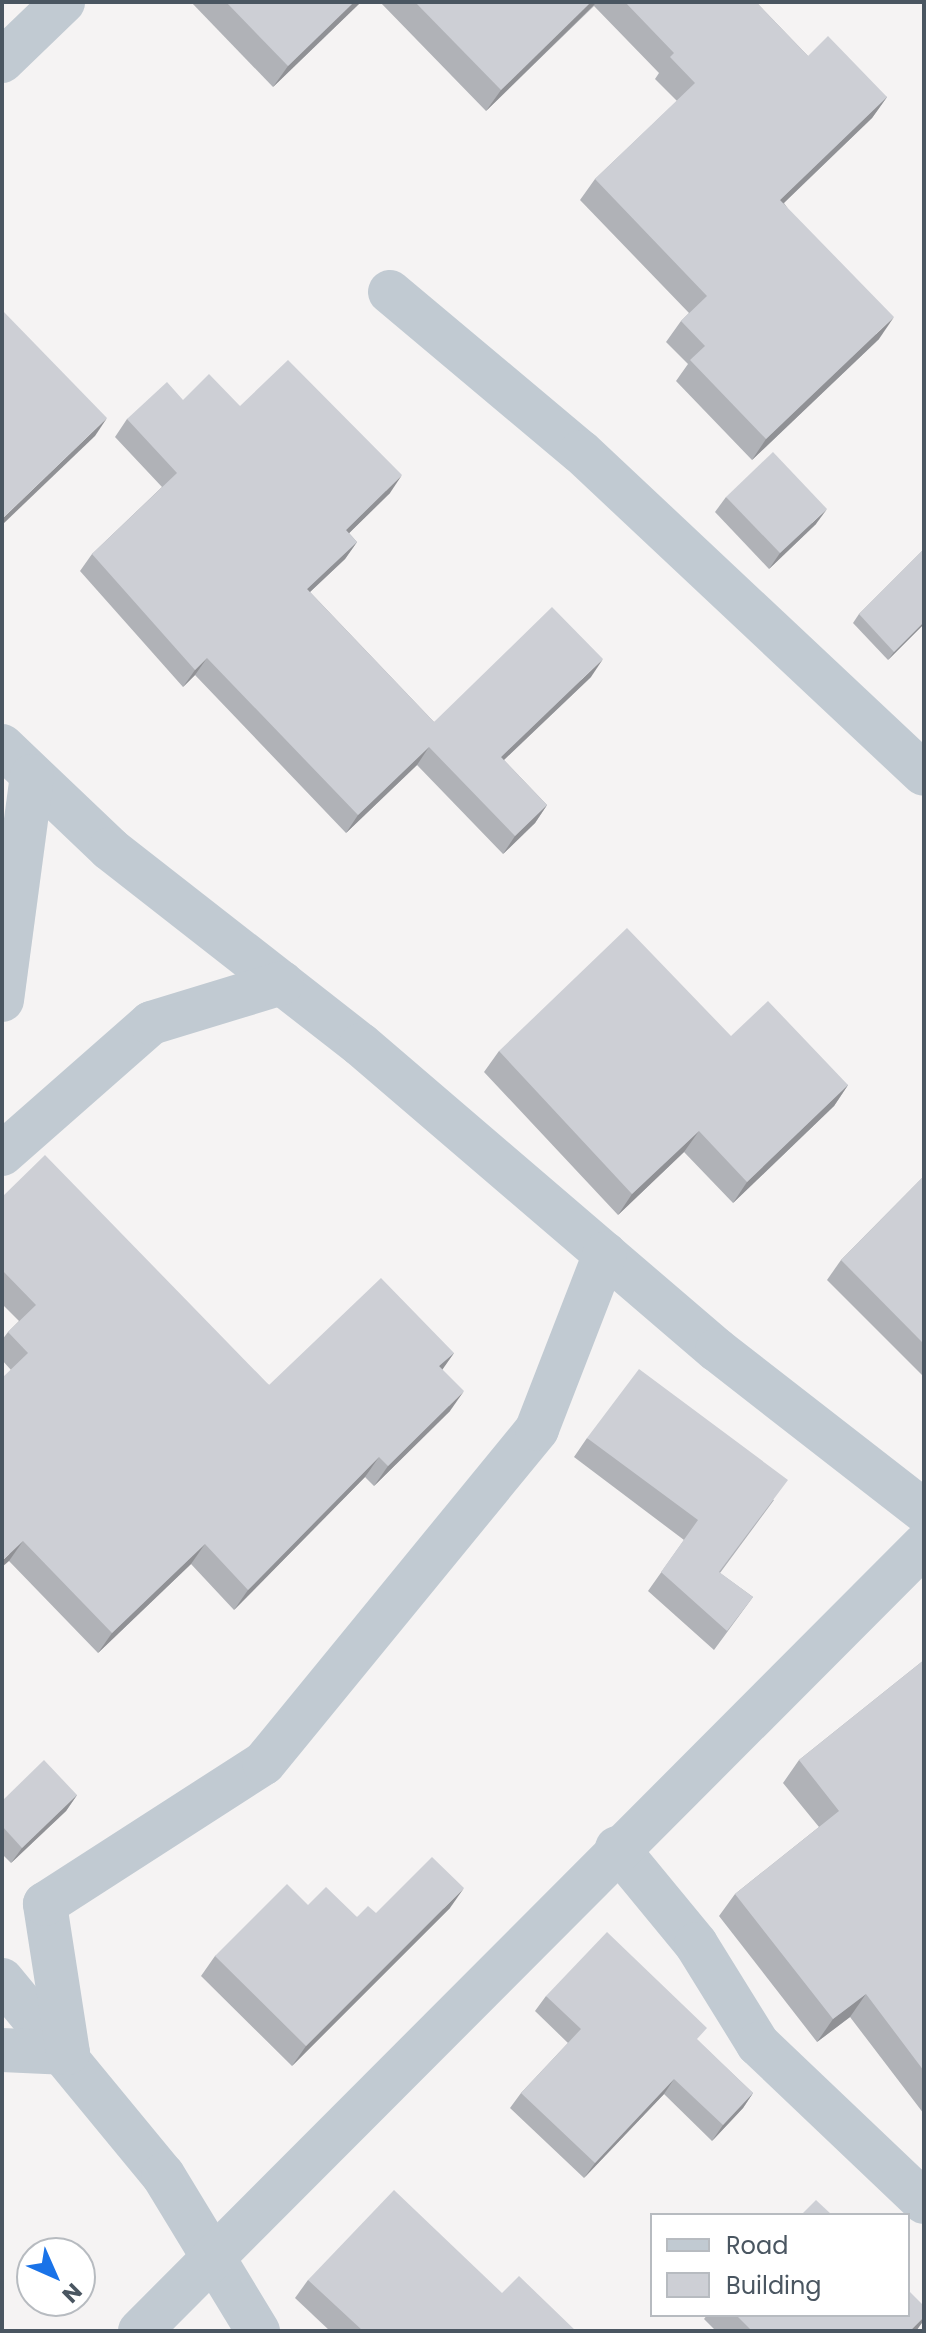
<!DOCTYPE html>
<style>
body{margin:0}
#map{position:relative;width:926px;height:2333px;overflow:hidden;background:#f5f3f3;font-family:Poppins,sans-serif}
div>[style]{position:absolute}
.street>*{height:44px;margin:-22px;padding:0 22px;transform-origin:22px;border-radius:22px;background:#c1cad2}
.wall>*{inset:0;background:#b0b2b7}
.shaded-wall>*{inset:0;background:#909195}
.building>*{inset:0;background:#cdcfd5}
span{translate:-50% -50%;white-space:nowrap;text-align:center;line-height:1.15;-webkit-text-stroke:7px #fff;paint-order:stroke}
.frame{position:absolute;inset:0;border:4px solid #4a5661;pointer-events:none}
.legend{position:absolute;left:650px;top:2213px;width:260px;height:104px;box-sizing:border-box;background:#fff;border:2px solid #b7bbc0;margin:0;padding:10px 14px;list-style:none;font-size:24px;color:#4a5661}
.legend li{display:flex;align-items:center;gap:16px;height:40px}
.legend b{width:40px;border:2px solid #b7bbc0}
.north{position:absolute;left:16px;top:2237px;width:80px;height:80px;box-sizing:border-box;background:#fff;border:2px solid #b7bbc0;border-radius:50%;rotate:135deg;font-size:22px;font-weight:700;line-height:32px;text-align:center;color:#4a5661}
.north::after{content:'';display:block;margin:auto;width:28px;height:36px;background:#1a73e8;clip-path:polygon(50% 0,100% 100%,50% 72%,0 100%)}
</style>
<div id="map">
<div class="street">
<div style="left:2px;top:61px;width:85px;rotate:-44deg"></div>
<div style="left:390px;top:292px;width:249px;rotate:40deg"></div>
<div style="left:581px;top:452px;width:470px;rotate:43.2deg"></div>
<div style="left:2px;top:746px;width:149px;rotate:43.6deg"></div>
<div style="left:110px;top:849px;width:318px;rotate:38deg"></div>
<div style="left:361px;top:1045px;width:469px;rotate:40.6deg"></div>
<div style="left:717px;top:1350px;width:262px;rotate:37.9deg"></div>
<div style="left:2px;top:1000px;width:226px;rotate:-82.4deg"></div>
<div style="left:2px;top:1154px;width:198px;rotate:-41.3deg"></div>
<div style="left:151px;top:1023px;width:137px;rotate:-17deg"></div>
<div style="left:617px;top:1848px;width:124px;rotate:50.5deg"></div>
<div style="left:696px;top:1944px;width:118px;rotate:58.2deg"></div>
<div style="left:758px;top:2044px;width:229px;rotate:43.6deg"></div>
<div style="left:2px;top:1980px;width:253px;rotate:50.5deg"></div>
<div style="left:163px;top:2175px;width:183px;rotate:58.7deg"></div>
<div style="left:2px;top:2050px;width:66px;rotate:2.6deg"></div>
<div style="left:68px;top:2053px;width:151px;rotate:-98.8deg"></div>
<div style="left:45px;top:1904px;width:260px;rotate:-32.8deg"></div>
<div style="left:264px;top:1763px;width:431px;rotate:-50.7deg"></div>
<div style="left:537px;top:1429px;width:188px;rotate:-68.8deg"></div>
<div style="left:140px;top:2331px;width:1110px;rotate:-45.07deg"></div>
</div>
<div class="wall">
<div style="clip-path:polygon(191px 2px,361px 2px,273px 87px)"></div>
<div style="clip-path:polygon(380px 2px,756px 2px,808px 56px,887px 97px,872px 118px,784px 203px,879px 339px,752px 460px,676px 381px,688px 364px,666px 342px,681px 321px,689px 313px,580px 200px,595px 179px,677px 101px,655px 79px,659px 73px,594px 6px,486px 111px)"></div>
<div style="clip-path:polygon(183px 400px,240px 406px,390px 493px,349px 533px,357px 542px,345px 559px,310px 592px,434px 722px,591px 677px,504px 760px,547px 805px,535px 823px,503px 854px,417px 765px,346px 833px,195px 675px,183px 687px,80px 571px,92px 554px,162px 487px,115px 437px,127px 419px)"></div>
<div style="clip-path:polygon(726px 497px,816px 524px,769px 569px,715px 512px)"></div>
<div style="clip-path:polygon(924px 549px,924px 624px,888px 660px,853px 623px,859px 614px)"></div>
<div style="clip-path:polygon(731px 1036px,848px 1085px,834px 1106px,733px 1203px,684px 1152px,618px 1215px,484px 1072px,499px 1051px)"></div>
<div style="clip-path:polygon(924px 1176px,924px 1377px,827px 1280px,841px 1260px)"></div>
<div style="clip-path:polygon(2px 1197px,269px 1385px,454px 1353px,442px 1369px,450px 1411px,374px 1486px,365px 1477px,234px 1610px,191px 1564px,98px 1653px,9px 1561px,11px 1370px,2px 1360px,2px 1340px,8px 1332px,19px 1321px,2px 1304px)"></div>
<div style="clip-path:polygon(587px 1438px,774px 1500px,720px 1573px,753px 1597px,714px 1650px,648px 1591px,684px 1540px,574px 1457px)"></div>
<div style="clip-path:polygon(924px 1660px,924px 2114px,850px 2017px,817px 2042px,719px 1916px,735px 1894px,819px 1827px,783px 1783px,799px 1760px)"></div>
<div style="clip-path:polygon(77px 1795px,66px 1811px,11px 1863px,2px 1854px,2px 1801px)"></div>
<div style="clip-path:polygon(308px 1905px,357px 1917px,376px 1913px,450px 1908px,292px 2066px,201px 1976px,215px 1956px)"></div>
<div style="clip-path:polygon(546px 1996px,698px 2041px,753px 2093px,743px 2108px,712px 2141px,664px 2094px,584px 2178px,510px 2108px,521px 2093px,568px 2043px,535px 2011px)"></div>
<div style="clip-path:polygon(308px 2280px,502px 2293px,576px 2331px,330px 2331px,295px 2298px)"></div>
<div style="clip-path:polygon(924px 2306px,924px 2320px,916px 2331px,716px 2331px,704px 2319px,707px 2315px,908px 2315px)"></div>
</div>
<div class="shaded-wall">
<div style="clip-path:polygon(354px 2px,361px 2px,273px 87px,288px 66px)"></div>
<div style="clip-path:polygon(591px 2px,597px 2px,486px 111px,501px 90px)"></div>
<div style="clip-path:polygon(887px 97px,872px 118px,765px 221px,780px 200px)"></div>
<div style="clip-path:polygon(894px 317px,879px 339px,752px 460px,766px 439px)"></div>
<div style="clip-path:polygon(107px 418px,95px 436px,2px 525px,2px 519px)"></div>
<div style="clip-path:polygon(402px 475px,390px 493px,334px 548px,346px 530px)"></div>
<div style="clip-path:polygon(827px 509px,816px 524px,769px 569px,780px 553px)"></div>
<div style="clip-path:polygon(357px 542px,345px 559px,294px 607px,307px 589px)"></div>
<div style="clip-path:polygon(924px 622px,924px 624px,888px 660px,894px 652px)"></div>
<div style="clip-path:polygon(207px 658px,195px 675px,183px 687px,195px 670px)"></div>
<div style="clip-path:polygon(603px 659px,591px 677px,489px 774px,501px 757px)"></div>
<div style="clip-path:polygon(429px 747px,417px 765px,346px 833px,358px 815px)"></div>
<div style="clip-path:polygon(547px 805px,535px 823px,503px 854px,515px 836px)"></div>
<div style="clip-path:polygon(848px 1085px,834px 1106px,733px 1203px,747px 1182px)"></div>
<div style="clip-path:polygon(699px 1131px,684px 1152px,618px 1215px,632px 1194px)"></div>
<div style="clip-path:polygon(454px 1353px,440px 1373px,439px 1366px)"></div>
<div style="clip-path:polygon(464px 1391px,450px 1411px,374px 1486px,388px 1466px)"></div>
<div style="clip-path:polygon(379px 1457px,365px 1477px,234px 1610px,248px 1590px)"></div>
<div style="clip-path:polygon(23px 1541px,9px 1561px,2px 1567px,2px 1561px)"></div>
<div style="clip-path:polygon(205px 1544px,191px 1564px,98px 1653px,112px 1633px)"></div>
<div style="clip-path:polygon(77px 1795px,66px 1811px,11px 1863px,22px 1848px)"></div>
<div style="clip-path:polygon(464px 1888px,450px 1908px,292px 2066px,306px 2046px)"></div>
<div style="clip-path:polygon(866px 1994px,850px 2017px,817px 2042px,833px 2019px)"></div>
<div style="clip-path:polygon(674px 2079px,664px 2094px,584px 2178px,595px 2163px)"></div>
<div style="clip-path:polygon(753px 2093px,743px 2108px,712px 2141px,723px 2125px)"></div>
<div style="clip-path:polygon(924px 2317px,924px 2320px,916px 2331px,910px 2331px)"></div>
</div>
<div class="building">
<div style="clip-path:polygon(226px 2px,354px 2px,288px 66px)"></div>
<div style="clip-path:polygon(415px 2px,591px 2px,501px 90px)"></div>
<div style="clip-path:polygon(625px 2px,756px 2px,808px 56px,828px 36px,887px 97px,780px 200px,894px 317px,766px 439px,690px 360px,705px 346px,681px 321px,707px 296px,595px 179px,695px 83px,670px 57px,674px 53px)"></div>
<div style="clip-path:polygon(2px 310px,107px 418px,2px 519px)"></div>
<div style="clip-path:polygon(288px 360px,402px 475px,346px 530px,357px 542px,307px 589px,434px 722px,552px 607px,603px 659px,501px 757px,547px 805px,515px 836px,429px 747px,358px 815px,207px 658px,195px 670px,92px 554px,177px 473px,127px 419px,167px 382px,183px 400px,209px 374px,240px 406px)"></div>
<div style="clip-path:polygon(773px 452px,827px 509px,780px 553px,726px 497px)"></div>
<div style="clip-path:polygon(924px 549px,924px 622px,894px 652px,859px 614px)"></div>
<div style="clip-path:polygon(627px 928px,731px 1036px,768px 1001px,848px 1085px,747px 1182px,699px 1131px,632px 1194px,499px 1051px)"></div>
<div style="clip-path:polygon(45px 1155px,269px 1385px,381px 1278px,454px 1353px,439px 1366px,464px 1391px,388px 1466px,379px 1457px,248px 1590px,205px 1544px,112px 1633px,23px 1541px,2px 1561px,2px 1378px,28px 1353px,8px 1332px,36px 1305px,2px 1270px,2px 1197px)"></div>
<div style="clip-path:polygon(924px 1176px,924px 1344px,841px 1260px)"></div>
<div style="clip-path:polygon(639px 1369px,788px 1480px,719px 1572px,753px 1597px,727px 1631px,661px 1572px,698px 1520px,587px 1438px)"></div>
<div style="clip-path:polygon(924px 1660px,924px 2071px,866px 1994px,833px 2019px,735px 1894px,839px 1811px,799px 1760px)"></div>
<div style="clip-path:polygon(44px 1760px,77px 1795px,22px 1848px,2px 1826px,2px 1801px)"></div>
<div style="clip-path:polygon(432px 1857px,464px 1888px,306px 2046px,215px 1956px,287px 1884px,308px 1905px,326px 1887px,357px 1917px,368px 1906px,376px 1913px)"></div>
<div style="clip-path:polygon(607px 1932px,707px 2028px,697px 2039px,753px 2093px,723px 2125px,674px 2079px,595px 2163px,521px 2093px,581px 2029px,546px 1996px)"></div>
<div style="clip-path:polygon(394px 2190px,502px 2293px,519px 2276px,576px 2331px,363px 2331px,308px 2280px)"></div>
<div style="clip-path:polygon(816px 2200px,832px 2215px,801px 2215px)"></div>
<div style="clip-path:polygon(908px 2290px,924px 2306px,924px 2317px,910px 2331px,752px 2331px,736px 2315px,908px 2315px)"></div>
</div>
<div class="frame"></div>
<ul class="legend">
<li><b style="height:10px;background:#c1cad2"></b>Road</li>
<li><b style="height:22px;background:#cdcfd5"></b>Building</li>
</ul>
<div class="north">N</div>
</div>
